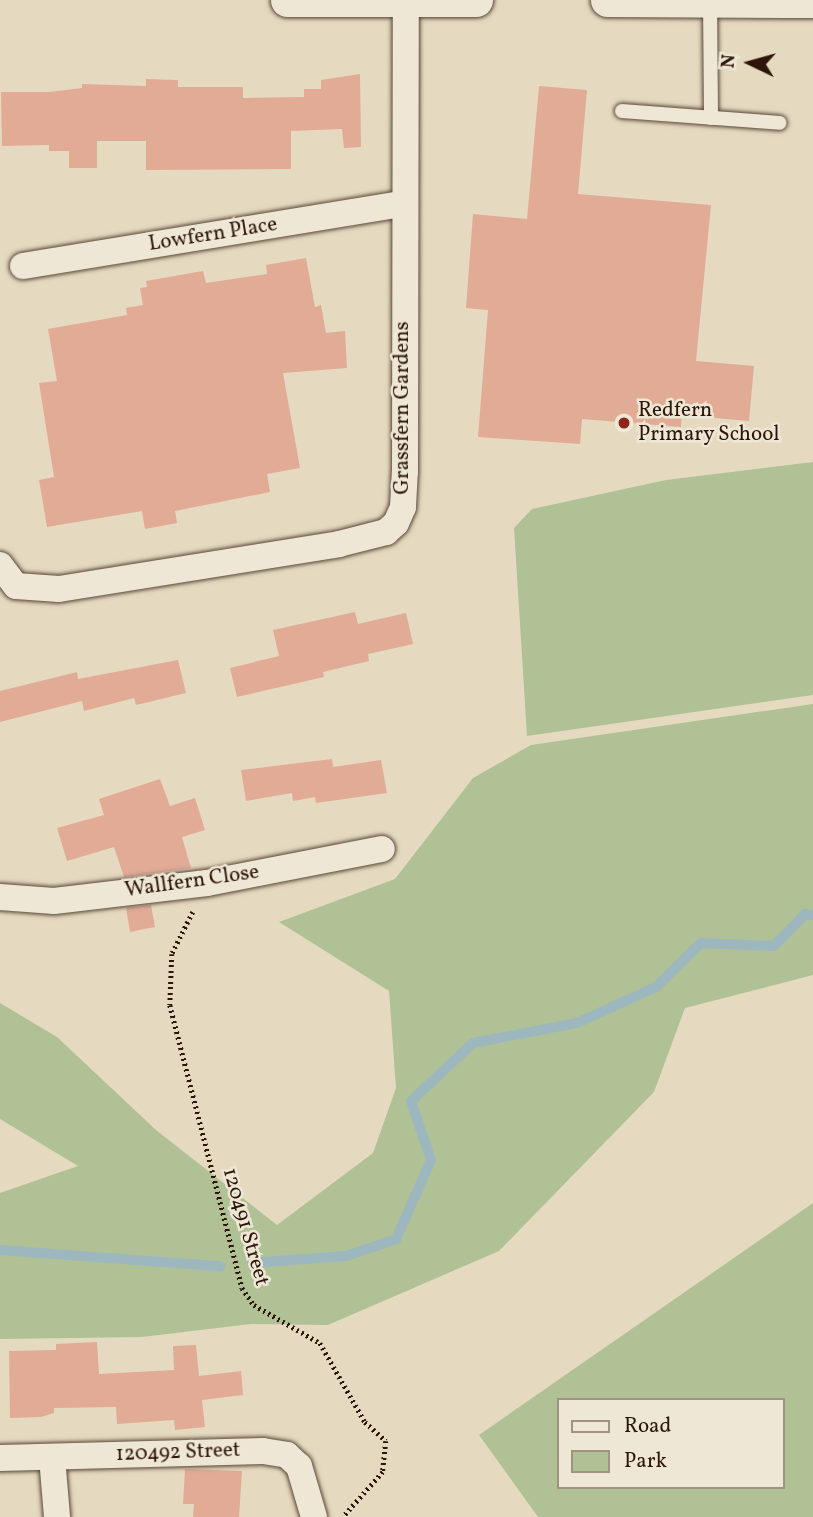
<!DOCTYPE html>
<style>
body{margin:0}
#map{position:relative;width:813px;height:1517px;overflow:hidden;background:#e5dac0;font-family:Vollkorn,serif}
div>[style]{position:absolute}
.green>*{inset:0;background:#b0c196}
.stream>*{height:10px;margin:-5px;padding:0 5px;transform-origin:5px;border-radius:5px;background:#9db7bf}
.building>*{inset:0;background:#e1ab96}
.path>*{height:4.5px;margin-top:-2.25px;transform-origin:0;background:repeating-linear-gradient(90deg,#2d1509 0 2px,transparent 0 5.5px)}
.roads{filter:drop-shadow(0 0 2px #5b4637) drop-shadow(0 0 2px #5b4637)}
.service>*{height:14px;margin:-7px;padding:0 7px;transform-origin:7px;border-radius:7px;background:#eee7d6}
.minor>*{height:26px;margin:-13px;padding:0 13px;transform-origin:13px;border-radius:13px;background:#eee7d6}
.tertiary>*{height:33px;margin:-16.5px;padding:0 16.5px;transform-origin:16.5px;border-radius:16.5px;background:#eee7d6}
.dots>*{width:19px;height:19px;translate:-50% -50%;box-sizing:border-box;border:4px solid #eee7d6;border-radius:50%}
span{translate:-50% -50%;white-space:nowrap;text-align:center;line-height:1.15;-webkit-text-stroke:5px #eee7d6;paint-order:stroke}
.street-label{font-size:21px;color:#2d1509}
.poi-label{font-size:21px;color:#2d1509}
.left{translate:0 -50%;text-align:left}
.legend{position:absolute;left:557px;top:1398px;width:228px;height:91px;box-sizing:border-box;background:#eee7d6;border:2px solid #a19384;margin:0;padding:9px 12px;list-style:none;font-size:21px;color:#2d1509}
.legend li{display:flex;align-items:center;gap:14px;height:35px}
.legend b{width:35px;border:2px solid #a19384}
.north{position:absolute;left:715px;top:28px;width:70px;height:70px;-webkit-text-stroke:5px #eee7d6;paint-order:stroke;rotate:275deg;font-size:19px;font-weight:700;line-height:28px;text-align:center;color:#2d1509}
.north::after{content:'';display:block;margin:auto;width:24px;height:32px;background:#2d1509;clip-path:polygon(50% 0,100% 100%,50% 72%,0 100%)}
</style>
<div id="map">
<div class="green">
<div style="clip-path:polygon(813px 462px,813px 695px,527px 736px,514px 528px,532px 509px,666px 480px)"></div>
<div style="clip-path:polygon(813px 704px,813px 975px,685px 1008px,654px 1092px,499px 1251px,328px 1325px,251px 1324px,142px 1337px,0 1339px,0 1193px,78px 1166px,0 1119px,0 1003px,57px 1037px,156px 1130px,277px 1225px,373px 1153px,396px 1088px,389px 991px,279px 922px,395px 879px,473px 778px,531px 745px)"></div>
<div style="clip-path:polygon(evenodd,813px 1203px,813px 1517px,538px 1517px,479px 1435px,813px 1203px,559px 1400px,783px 1400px,783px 1487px,559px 1487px,559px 1400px)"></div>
</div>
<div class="stream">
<div style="left:0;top:1250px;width:221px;rotate:4.2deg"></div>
<div style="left:252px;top:1263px;width:94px;rotate:-4.3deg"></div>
<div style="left:346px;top:1256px;width:53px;rotate:-18.8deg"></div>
<div style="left:396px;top:1239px;width:86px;rotate:-66.1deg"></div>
<div style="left:431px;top:1160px;width:62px;rotate:-108.7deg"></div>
<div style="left:411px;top:1101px;width:85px;rotate:-43.1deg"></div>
<div style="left:473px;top:1043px;width:106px;rotate:-10.9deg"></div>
<div style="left:577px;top:1023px;width:87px;rotate:-24.5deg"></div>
<div style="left:656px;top:987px;width:63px;rotate:-44.4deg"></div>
<div style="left:701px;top:943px;width:73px;rotate:2.4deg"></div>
<div style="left:774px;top:946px;width:45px;rotate:-45.9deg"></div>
<div style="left:805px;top:914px;width:8px;rotate:7deg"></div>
</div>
<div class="building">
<div style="clip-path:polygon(360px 74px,361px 147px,344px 148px,342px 129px,291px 131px,291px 169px,146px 170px,146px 141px,97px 141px,97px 168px,69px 168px,69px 151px,49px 151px,49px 145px,2px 146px,1px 92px,49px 92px,82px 88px,82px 84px,146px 86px,146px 79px,178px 80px,178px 87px,243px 87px,243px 98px,304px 97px,304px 89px,321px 89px,321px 80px)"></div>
<div style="clip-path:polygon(539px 86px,587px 90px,578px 194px,711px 205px,696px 361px,754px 366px,749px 421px,682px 415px,681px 427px,582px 419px,580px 444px,478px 437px,488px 310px,466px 308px,473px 214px,527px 219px)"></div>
<div style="clip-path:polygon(306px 258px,315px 307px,321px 305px,326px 333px,345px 331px,347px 368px,283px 373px,300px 468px,267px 474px,270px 492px,175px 511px,177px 523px,145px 529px,142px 511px,47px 527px,39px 480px,54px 477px,39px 383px,57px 381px,48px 329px,127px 315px,126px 308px,143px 305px,140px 288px,147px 287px,146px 281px,203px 271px,206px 283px,267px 274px,266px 265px)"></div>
<div style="clip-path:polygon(355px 612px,358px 624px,406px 613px,413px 644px,368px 654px,369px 661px,323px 672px,324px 677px,237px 697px,230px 668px,279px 656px,273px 630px)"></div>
<div style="clip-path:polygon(178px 660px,186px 693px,136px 705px,134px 698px,84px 711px,82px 701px,0 722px,0 691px,77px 672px,78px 679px)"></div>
<div style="clip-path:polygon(332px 759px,333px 767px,381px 760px,387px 793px,316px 803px,315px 797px,293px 801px,292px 793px,246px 801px,241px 770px)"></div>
<div style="clip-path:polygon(160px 779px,170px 806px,195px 798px,205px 830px,182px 837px,191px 868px,124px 877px,114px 847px,67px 861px,57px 828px,104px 815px,99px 799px)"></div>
<div style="clip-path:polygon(151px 905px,155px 927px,130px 932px,126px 908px)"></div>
<div style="clip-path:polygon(97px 1342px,99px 1374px,174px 1370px,173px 1346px,196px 1345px,199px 1376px,241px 1371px,243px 1395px,202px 1400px,205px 1427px,175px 1430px,174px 1420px,117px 1424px,116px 1407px,54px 1408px,54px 1413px,41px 1417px,10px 1418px,9px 1351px,56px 1350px,56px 1344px)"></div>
<div style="clip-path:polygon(185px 1469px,242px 1471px,239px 1517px,193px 1517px,194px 1504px,183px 1504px)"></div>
</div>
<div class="path">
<div style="left:193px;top:912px;width:47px;rotate:116.6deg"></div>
<div style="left:172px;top:954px;width:51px;rotate:92.2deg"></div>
<div style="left:170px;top:1005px;width:292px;rotate:75.7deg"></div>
<div style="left:242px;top:1288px;width:21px;rotate:55deg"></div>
<div style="left:254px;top:1305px;width:76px;rotate:29.9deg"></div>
<div style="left:320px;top:1343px;width:91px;rotate:60.3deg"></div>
<div style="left:365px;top:1422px;width:28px;rotate:42deg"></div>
<div style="left:386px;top:1441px;width:31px;rotate:96deg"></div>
<div style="left:383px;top:1472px;width:60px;rotate:131.6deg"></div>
</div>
<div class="roads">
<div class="service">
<div style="left:710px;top:0;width:118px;rotate:89.5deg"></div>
<div style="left:622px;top:111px;width:158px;rotate:4.3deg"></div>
</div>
<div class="minor">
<div style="left:23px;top:266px;width:385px;rotate:-9.3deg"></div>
<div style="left:0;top:565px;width:26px;rotate:53deg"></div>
<div style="left:16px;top:586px;width:43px;rotate:4deg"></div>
<div style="left:59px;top:589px;width:284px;rotate:-9.1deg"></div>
<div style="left:339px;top:544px;width:49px;rotate:-14.3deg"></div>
<div style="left:386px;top:532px;width:13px;rotate:-42deg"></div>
<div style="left:396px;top:523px;width:17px;rotate:-66deg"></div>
<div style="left:403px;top:507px;width:35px;rotate:-87deg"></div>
<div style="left:405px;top:472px;width:470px;rotate:-89.9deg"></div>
<div style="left:0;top:897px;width:54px;rotate:4.2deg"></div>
<div style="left:54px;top:901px;width:154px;rotate:-6.7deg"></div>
<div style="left:207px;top:883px;width:178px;rotate:-11deg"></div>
<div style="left:52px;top:1457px;width:60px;rotate:85.2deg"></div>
<div style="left:0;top:1458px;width:263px;rotate:-1.5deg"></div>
<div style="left:263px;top:1451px;width:24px;rotate:9deg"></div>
<div style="left:287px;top:1455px;width:16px;rotate:43deg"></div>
<div style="left:299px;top:1466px;width:53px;rotate:73.6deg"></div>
</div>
<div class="tertiary">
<div style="left:287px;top:0;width:189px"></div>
<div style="left:607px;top:0;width:206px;rotate:0.3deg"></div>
</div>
</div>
<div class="dots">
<div style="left:624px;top:423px;background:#8f2418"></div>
</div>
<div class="street-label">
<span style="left:213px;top:235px;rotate:-9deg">Lowfern Place</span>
<span style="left:403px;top:408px;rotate:-90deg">Grassfern Gardens</span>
<span style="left:192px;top:882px;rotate:-8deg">Wallfern Close</span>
<span style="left:245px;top:1227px;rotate:74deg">120491 Street</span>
<span style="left:178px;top:1453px;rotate:-2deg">120492 Street</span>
</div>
<div class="poi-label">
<span class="left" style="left:638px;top:423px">Redfern<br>Primary School</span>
</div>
<ul class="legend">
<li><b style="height:9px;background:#eee7d6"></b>Road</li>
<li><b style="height:19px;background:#b0c196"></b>Park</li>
</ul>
<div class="north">N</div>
</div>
